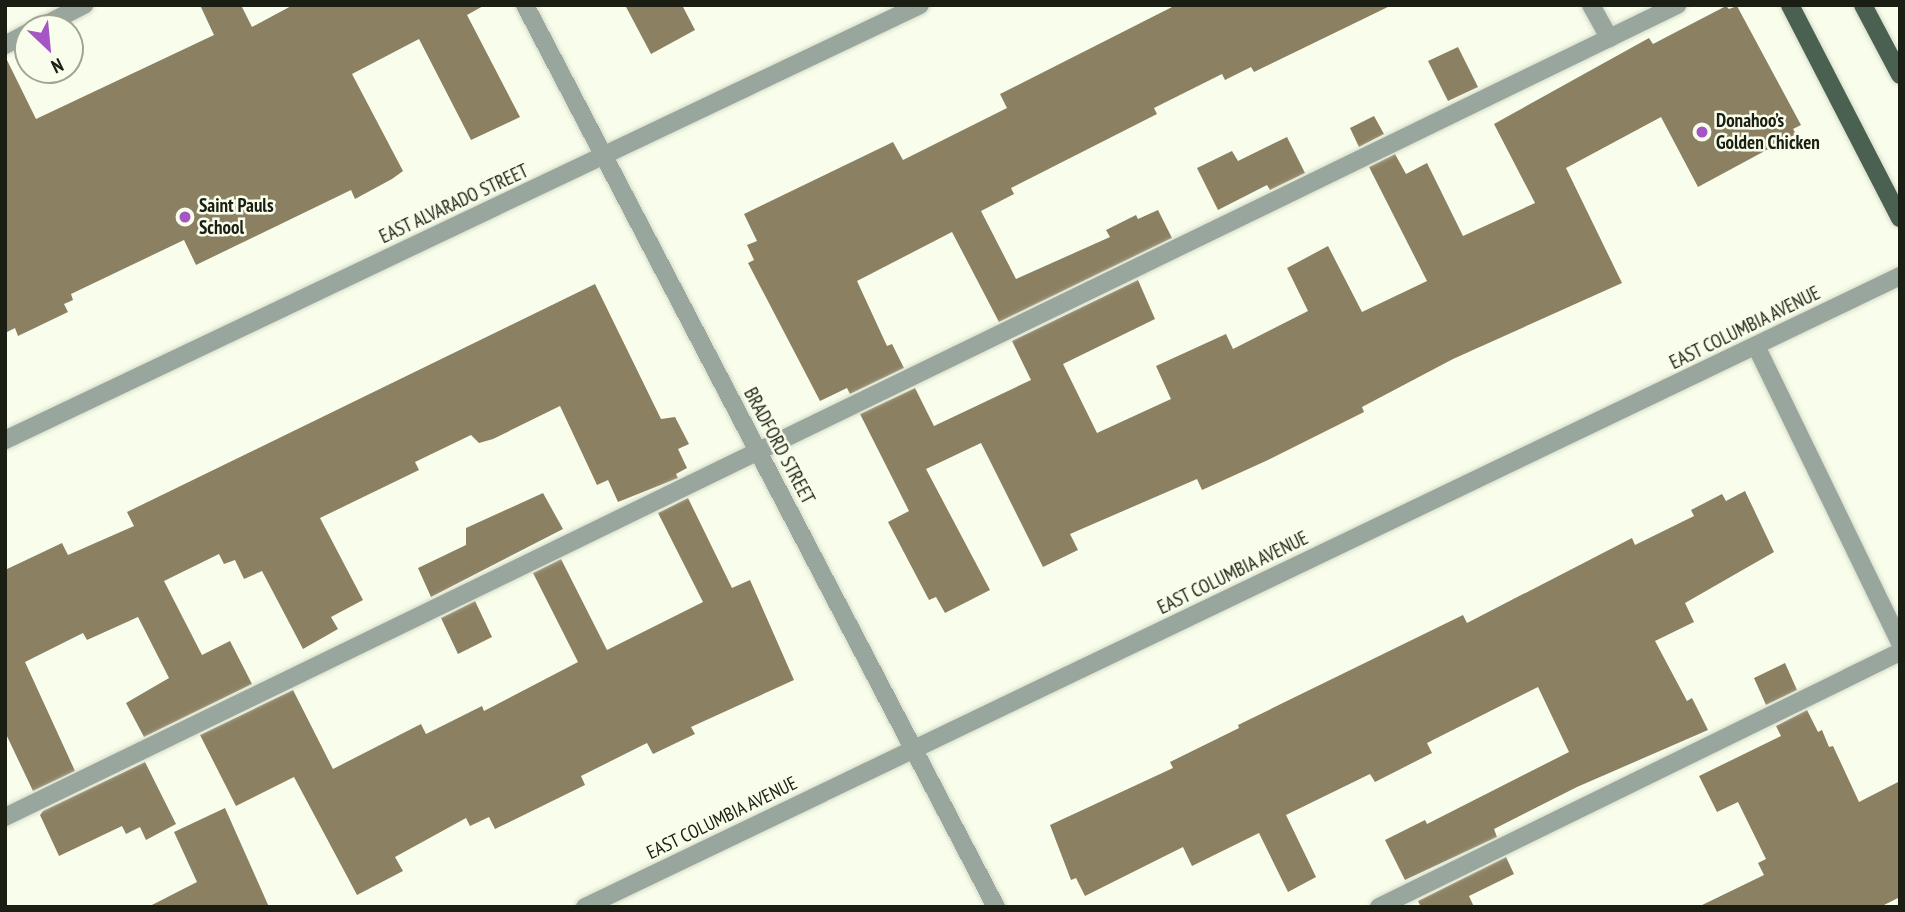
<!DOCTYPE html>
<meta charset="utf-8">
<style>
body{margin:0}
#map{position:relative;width:1905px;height:912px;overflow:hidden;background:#f8feeb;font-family:"PT Sans Narrow",sans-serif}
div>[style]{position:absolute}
.building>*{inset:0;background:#8c8063}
.roads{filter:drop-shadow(0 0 2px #d5dac8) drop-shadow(0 0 2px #d5dac8)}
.minor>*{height:18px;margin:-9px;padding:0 9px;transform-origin:9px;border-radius:9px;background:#99a69d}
.major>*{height:18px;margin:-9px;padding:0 9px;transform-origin:9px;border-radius:9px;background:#4a6151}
.dots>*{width:19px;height:19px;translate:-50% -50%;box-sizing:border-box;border:4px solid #f8feeb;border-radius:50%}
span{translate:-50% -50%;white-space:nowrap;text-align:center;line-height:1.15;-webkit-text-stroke:5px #f8feeb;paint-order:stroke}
.poi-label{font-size:19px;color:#1b1f13;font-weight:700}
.left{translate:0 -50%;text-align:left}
.street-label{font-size:19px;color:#1b1f13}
.frame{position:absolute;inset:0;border:7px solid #1b1f13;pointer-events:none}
.north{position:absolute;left:14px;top:14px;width:70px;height:70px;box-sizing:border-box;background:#f8feeb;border:2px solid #a0a595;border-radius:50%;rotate:154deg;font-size:19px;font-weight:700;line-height:28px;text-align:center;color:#1b1f13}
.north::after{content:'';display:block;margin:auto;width:24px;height:32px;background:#a655c5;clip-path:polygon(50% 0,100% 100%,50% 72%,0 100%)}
</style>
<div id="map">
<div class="building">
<div style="clip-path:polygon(200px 5px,241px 5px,252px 27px,293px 5px,485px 5px,467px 15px,520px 117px,471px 140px,419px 39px,352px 74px,403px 171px,392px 179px,355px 199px,351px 190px,196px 265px,184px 240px,71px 294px,73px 300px,64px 304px,68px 312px,18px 336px,15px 328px,5px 333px,5px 56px,36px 119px,214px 35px)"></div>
<div style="clip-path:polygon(625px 5px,682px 5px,695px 30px,651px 54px)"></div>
<div style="clip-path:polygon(1176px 5px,1392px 5px,1254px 72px,1251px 67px,1225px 80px,1222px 74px,1154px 108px,1157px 114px,1011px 188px,1014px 194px,981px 211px,1016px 279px,1110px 237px,1106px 230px,1136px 215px,1138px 219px,1158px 210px,1172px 238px,999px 322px,952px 232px,857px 281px,887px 346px,892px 344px,904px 368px,850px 394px,847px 388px,820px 401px,748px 263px,754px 260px,747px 245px,757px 241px,744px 214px,893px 142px,903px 160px,1007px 108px,1000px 94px)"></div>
<div style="clip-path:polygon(1726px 6px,1729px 9px,1737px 6px,1801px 125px,1793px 129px,1796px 134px,1698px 187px,1661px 117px,1566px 168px,1622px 283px,1453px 359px,1362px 407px,1364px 412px,1268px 460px,1202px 490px,1197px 479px,1070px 534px,1078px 550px,1043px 567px,981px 443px,926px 469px,990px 590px,945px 613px,936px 597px,929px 600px,888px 522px,909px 511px,860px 414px,915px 388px,934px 426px,1031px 380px,1012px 341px,1138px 280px,1155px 319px,1063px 364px,1097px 433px,1171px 399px,1156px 366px,1226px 334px,1233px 349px,1308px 311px,1287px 268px,1328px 246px,1362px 312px,1427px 281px,1369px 167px,1395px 154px,1406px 174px,1427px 163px,1463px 236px,1535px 203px,1494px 124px,1649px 38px,1653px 44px)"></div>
<div style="clip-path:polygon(1458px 47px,1478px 87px,1448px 101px,1428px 61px)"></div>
<div style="clip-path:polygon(1374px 116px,1384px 134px,1359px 147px,1350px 128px)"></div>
<div style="clip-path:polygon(1287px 137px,1305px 173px,1270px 190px,1267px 185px,1218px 210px,1197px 168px,1232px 151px,1238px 161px)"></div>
<div style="clip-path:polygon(595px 284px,661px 419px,675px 417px,689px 444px,678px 449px,687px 468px,676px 474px,678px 478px,618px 502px,608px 480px,597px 485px,560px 406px,493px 439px,479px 443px,471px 435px,415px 462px,419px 470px,320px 518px,363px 600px,331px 617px,338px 629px,303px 649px,262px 571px,244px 579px,235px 560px,224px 564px,219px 554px,164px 581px,202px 655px,230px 641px,252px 684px,144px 737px,126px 703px,169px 678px,138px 617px,87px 640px,83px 633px,25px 662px,75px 771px,33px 791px,5px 732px,5px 570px,62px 543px,68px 555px,134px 526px,127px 512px)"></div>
<div style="clip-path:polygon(1745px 491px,1774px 552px,1685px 603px,1694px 622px,1655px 641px,1687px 701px,1692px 698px,1708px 730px,1577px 787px,1494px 829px,1497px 837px,1405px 880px,1385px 840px,1425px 820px,1427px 824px,1569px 752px,1538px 687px,1427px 743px,1432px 753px,1375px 782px,1370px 774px,1286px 815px,1316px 877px,1288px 892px,1259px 833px,1192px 866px,1183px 847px,1085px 896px,1076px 878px,1071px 880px,1050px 825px,1173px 768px,1170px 762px,1239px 728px,1238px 725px,1463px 615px,1467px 623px,1632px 538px,1635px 545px,1694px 516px,1691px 510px,1722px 494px,1726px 501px)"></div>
<div style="clip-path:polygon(543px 493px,563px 529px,431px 597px,418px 568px,466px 545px,466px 528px)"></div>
<div style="clip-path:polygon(688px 498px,732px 588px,750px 580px,794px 680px,691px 727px,695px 734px,653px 754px,647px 743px,581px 776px,585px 785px,495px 829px,489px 817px,470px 826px,466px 818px,395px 857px,403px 871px,357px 895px,294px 777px,236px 806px,200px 735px,293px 690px,333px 769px,421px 724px,426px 734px,482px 706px,484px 711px,578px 662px,533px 573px,561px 559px,607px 650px,703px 602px,658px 513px)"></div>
<div style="clip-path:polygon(475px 601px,492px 637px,458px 654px,441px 618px)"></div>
<div style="clip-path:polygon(1785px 663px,1797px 690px,1766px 705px,1754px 678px)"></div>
<div style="clip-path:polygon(1807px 710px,1818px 732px,1822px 730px,1829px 747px,1833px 746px,1859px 802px,1900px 781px,1900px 897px,1880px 907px,1698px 907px,1764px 875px,1758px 863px,1766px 859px,1738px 802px,1717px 812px,1699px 776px,1781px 736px,1776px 726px)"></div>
<div style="clip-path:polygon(145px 762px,176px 824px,146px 840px,140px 827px,126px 834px,122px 826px,59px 856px,40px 815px,43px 811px)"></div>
<div style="clip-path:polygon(225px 808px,269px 907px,148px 907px,197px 882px,174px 832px)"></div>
<div style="clip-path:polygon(1506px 857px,1514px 874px,1469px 896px,1474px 907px,1421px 907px,1418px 901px)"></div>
</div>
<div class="roads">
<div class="minor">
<div style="left:525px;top:5px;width:1018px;rotate:62.43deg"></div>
<div style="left:1591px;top:5px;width:38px;rotate:61deg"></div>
<div style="left:39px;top:28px;width:51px;rotate:-27.1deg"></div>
<div style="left:5px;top:45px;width:26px;rotate:-28deg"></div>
<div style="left:1756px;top:346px;width:329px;rotate:64.1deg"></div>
<div style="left:5px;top:440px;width:1013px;rotate:-25.43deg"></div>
<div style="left:5px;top:817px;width:1859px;rotate:-25.9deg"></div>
<div style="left:585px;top:907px;width:1459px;rotate:-25.63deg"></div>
<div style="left:1379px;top:907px;width:580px;rotate:-26.08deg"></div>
</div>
<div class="major">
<div style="left:1790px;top:5px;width:240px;rotate:62.7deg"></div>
<div style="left:1863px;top:5px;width:79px;rotate:62.1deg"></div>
</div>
</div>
<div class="dots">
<div style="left:1702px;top:132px;background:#a655c5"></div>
<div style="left:185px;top:217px;background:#a655c5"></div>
</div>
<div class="poi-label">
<span class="left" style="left:1716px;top:132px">Donahoo’s<br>Golden Chicken</span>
<span class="left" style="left:199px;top:217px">Saint Pauls<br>School</span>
</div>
<div class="street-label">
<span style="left:454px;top:204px;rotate:-25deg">EAST ALVARADO STREET</span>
<span style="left:1745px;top:328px;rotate:-26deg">EAST COLUMBIA AVENUE</span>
<span style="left:779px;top:446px;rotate:62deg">BRADFORD STREET</span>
<span style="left:1233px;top:573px;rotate:-26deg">EAST COLUMBIA AVENUE</span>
<span style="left:722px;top:818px;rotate:-26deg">EAST COLUMBIA AVENUE</span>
</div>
<div class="frame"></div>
<div class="north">N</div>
</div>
